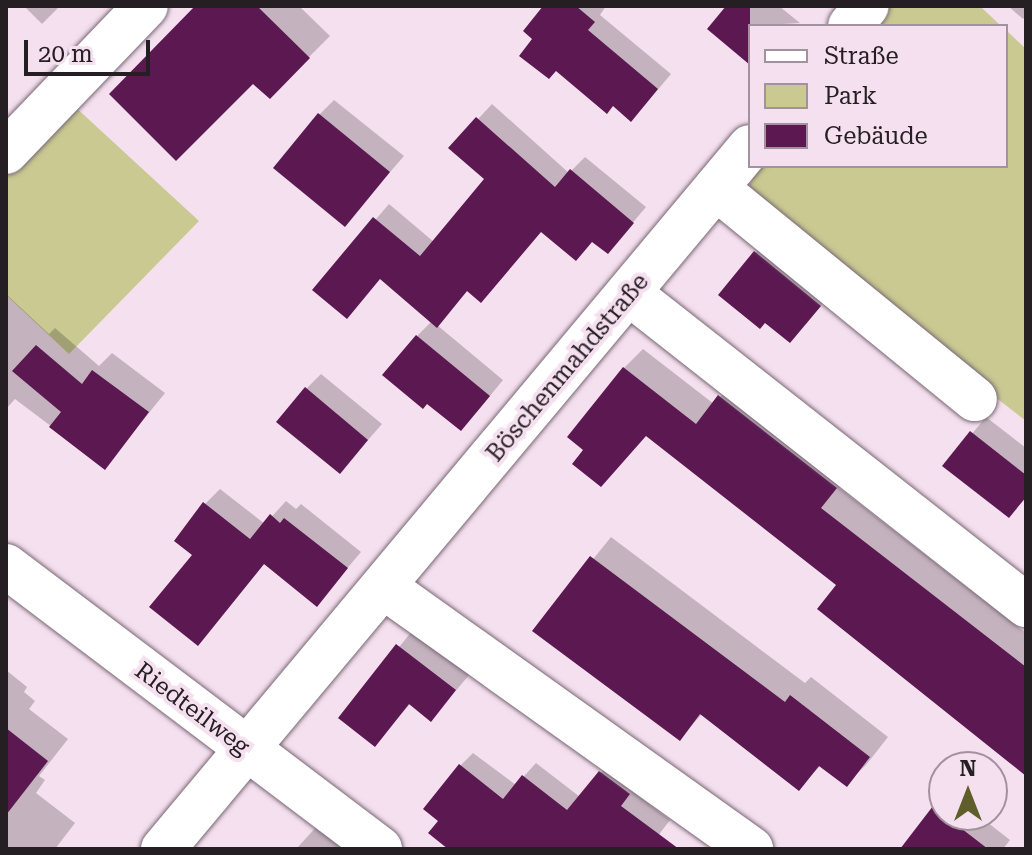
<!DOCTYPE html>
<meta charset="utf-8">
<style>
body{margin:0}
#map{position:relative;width:1032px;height:855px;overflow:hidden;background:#f5e0ef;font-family:"Roboto Serif",serif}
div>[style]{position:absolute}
.green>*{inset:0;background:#c9c991}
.shadow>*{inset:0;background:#0003}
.building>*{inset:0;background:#5b1851}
.roads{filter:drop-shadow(0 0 2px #786774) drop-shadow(0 0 2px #786774)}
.minor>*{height:44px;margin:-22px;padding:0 22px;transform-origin:22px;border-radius:22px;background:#fff}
span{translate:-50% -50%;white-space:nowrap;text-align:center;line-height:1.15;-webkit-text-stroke:8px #f5e0ef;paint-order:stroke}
.street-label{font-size:24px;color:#251e23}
.frame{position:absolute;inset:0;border:8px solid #251e23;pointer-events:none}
.legend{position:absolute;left:748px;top:24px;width:260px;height:144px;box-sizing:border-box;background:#f5e0ef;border:2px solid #a2929d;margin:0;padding:10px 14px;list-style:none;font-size:24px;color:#251e23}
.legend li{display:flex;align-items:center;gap:16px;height:40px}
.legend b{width:40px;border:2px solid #a2929d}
.north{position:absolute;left:928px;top:751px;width:80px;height:80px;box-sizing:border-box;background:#f5e0ef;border:2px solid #a2929d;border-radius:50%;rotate:0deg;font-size:22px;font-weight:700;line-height:32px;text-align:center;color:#251e23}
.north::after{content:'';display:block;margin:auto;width:28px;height:36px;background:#5f5e2b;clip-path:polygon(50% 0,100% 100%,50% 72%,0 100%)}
.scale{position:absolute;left:24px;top:40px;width:126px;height:36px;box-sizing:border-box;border:4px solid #251e23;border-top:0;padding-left:10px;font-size:24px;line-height:28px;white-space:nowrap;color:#251e23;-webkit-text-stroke:6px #f5e0ef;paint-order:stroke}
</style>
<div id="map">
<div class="green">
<div style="clip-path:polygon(888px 6px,980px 6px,1001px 26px,872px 26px)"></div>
<div style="clip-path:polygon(1006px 30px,1026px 49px,1026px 421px,754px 209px,746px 193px,759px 166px,1006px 166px)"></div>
<div style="clip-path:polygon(72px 104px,199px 221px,69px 354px,6px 295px,6px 173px)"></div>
</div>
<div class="shadow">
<div style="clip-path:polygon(24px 6px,60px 6px,42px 24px)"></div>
<div style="clip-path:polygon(198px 6px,299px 6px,330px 36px,269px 97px)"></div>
<div style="clip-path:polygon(545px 6px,606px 6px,600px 15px,671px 74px,644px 106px,535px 39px)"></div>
<div style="clip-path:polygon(728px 6px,779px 6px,800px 23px,750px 26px,750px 62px)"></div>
<div style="clip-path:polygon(1008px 6px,1026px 6px,1026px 15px,1023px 19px)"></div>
<div style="clip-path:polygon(334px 100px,404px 156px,345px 224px,319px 115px)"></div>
<div style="clip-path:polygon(492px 104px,569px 173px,585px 157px,646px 207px,608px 252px,593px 240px,542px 230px,468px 290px,437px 325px,503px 380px,476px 413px,417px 336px,432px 321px,381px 278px,315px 290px,389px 204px,434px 242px,487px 179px,451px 148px)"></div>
<div style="clip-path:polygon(770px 238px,834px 290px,805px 325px,755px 253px)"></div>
<div style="clip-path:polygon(6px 294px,49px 334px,55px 328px,99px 366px,112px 353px,165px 393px,105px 467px,15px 399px,6px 409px)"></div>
<div style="clip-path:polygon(643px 349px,714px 404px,739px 377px,854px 468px,839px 488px,1026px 633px,1026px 774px,839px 584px,647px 434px,586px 449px,624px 368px)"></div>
<div style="clip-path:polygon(321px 374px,382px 424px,340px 472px,306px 389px)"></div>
<div style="clip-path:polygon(986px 417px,1026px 448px,1026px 498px,1009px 516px,945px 466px)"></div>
<div style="clip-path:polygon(220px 489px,265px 524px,286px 501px,296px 509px,301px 504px,361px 552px,317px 604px,265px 563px,198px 643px,195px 555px,205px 504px)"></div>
<div style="clip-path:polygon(611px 537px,805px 683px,811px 677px,888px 737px,866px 765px,846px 784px,821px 765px,799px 788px,703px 713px,679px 739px,535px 631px)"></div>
<div style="clip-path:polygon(413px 630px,470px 674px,431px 720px,411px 703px,375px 744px,341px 718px)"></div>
<div style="clip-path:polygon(6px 670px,27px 687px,24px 692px,35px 701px,29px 709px,68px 739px,39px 776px,45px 780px,36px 793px,75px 823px,55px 849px,6px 849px)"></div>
<div style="clip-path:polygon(473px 753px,516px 785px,536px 763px,580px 797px,613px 759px,642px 780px,633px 792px,670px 820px,648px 849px,450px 849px,441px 821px,460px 766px)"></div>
<div style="clip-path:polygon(944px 799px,944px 815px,978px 815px,1010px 840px,1003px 849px,903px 849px)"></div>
<div style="clip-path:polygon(319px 824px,350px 849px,296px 849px)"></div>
</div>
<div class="building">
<div style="clip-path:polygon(195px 6px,257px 6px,310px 58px,270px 99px,253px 84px,176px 161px,109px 94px)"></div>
<div style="clip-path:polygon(543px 6px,576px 6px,595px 22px,588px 30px,658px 89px,631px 122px,613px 106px,607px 114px,556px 71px,549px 79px,519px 56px,532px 39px,523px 31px)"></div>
<div style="clip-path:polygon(726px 6px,750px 6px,750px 65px,707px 29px)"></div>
<div style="clip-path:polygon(318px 113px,390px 172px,345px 227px,273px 168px)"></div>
<div style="clip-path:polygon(476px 117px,555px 187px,570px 169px,634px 223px,608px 254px,592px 242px,576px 261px,541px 232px,481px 303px,467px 291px,437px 328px,380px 279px,347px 319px,312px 290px,373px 217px,420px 256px,484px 179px,448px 148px)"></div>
<div style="clip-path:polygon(754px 251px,821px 306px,790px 343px,765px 323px,760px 329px,718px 295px)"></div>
<div style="clip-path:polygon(416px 335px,490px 396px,461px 431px,427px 404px,423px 409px,382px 375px)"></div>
<div style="clip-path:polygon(36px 345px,82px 384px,92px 370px,149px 412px,105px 470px,49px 427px,61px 412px,12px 371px)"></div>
<div style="clip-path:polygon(623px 367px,696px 424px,718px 395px,837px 488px,821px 508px,1026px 667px,1026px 776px,817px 609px,836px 585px,646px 436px,601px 487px,572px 464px,583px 450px,567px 437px)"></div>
<div style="clip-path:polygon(305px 387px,368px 440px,340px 474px,276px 422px)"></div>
<div style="clip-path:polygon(970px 431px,1026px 475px,1026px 497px,1009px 518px,942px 466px)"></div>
<div style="clip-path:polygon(203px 502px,250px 539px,270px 514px,280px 523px,284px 518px,348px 568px,317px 607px,264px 564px,198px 646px,149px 607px,192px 555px,174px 541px)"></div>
<div style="clip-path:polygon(590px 556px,785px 702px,790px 695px,870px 757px,847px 787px,819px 766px,799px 791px,700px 714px,680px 741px,532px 631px)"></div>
<div style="clip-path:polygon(396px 644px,456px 690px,431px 722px,409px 704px,375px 747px,338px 718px)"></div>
<div style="clip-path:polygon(6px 728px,48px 761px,6px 815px)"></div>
<div style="clip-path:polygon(459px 764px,503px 799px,522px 775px,567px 810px,599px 771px,630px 794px,621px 806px,679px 849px,448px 849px,428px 833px,438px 821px,423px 809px)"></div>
<div style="clip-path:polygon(933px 806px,944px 815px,988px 849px,900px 849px)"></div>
</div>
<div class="roads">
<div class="minor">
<div style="left:850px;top:26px;width:26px;rotate:-50deg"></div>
<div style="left:6px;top:152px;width:202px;rotate:-46.2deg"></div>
<div style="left:716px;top:188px;width:334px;rotate:39.2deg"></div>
<div style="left:630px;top:294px;width:504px;rotate:38.14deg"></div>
<div style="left:6px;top:566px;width:469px;rotate:37.1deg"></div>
<div style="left:384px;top:587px;width:451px;rotate:35.5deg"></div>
<div style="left:163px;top:849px;width:915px;rotate:-50.1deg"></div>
</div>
</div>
<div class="street-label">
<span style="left:568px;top:368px;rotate:-50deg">Böschenmahdstraße</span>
<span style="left:192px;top:709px;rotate:37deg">Riedteilweg</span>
</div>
<div class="frame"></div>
<ul class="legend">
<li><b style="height:10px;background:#fff"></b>Straße</li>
<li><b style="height:22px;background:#c9c991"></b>Park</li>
<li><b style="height:22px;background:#5b1851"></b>Gebäude</li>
</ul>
<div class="north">N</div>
<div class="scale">20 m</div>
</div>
